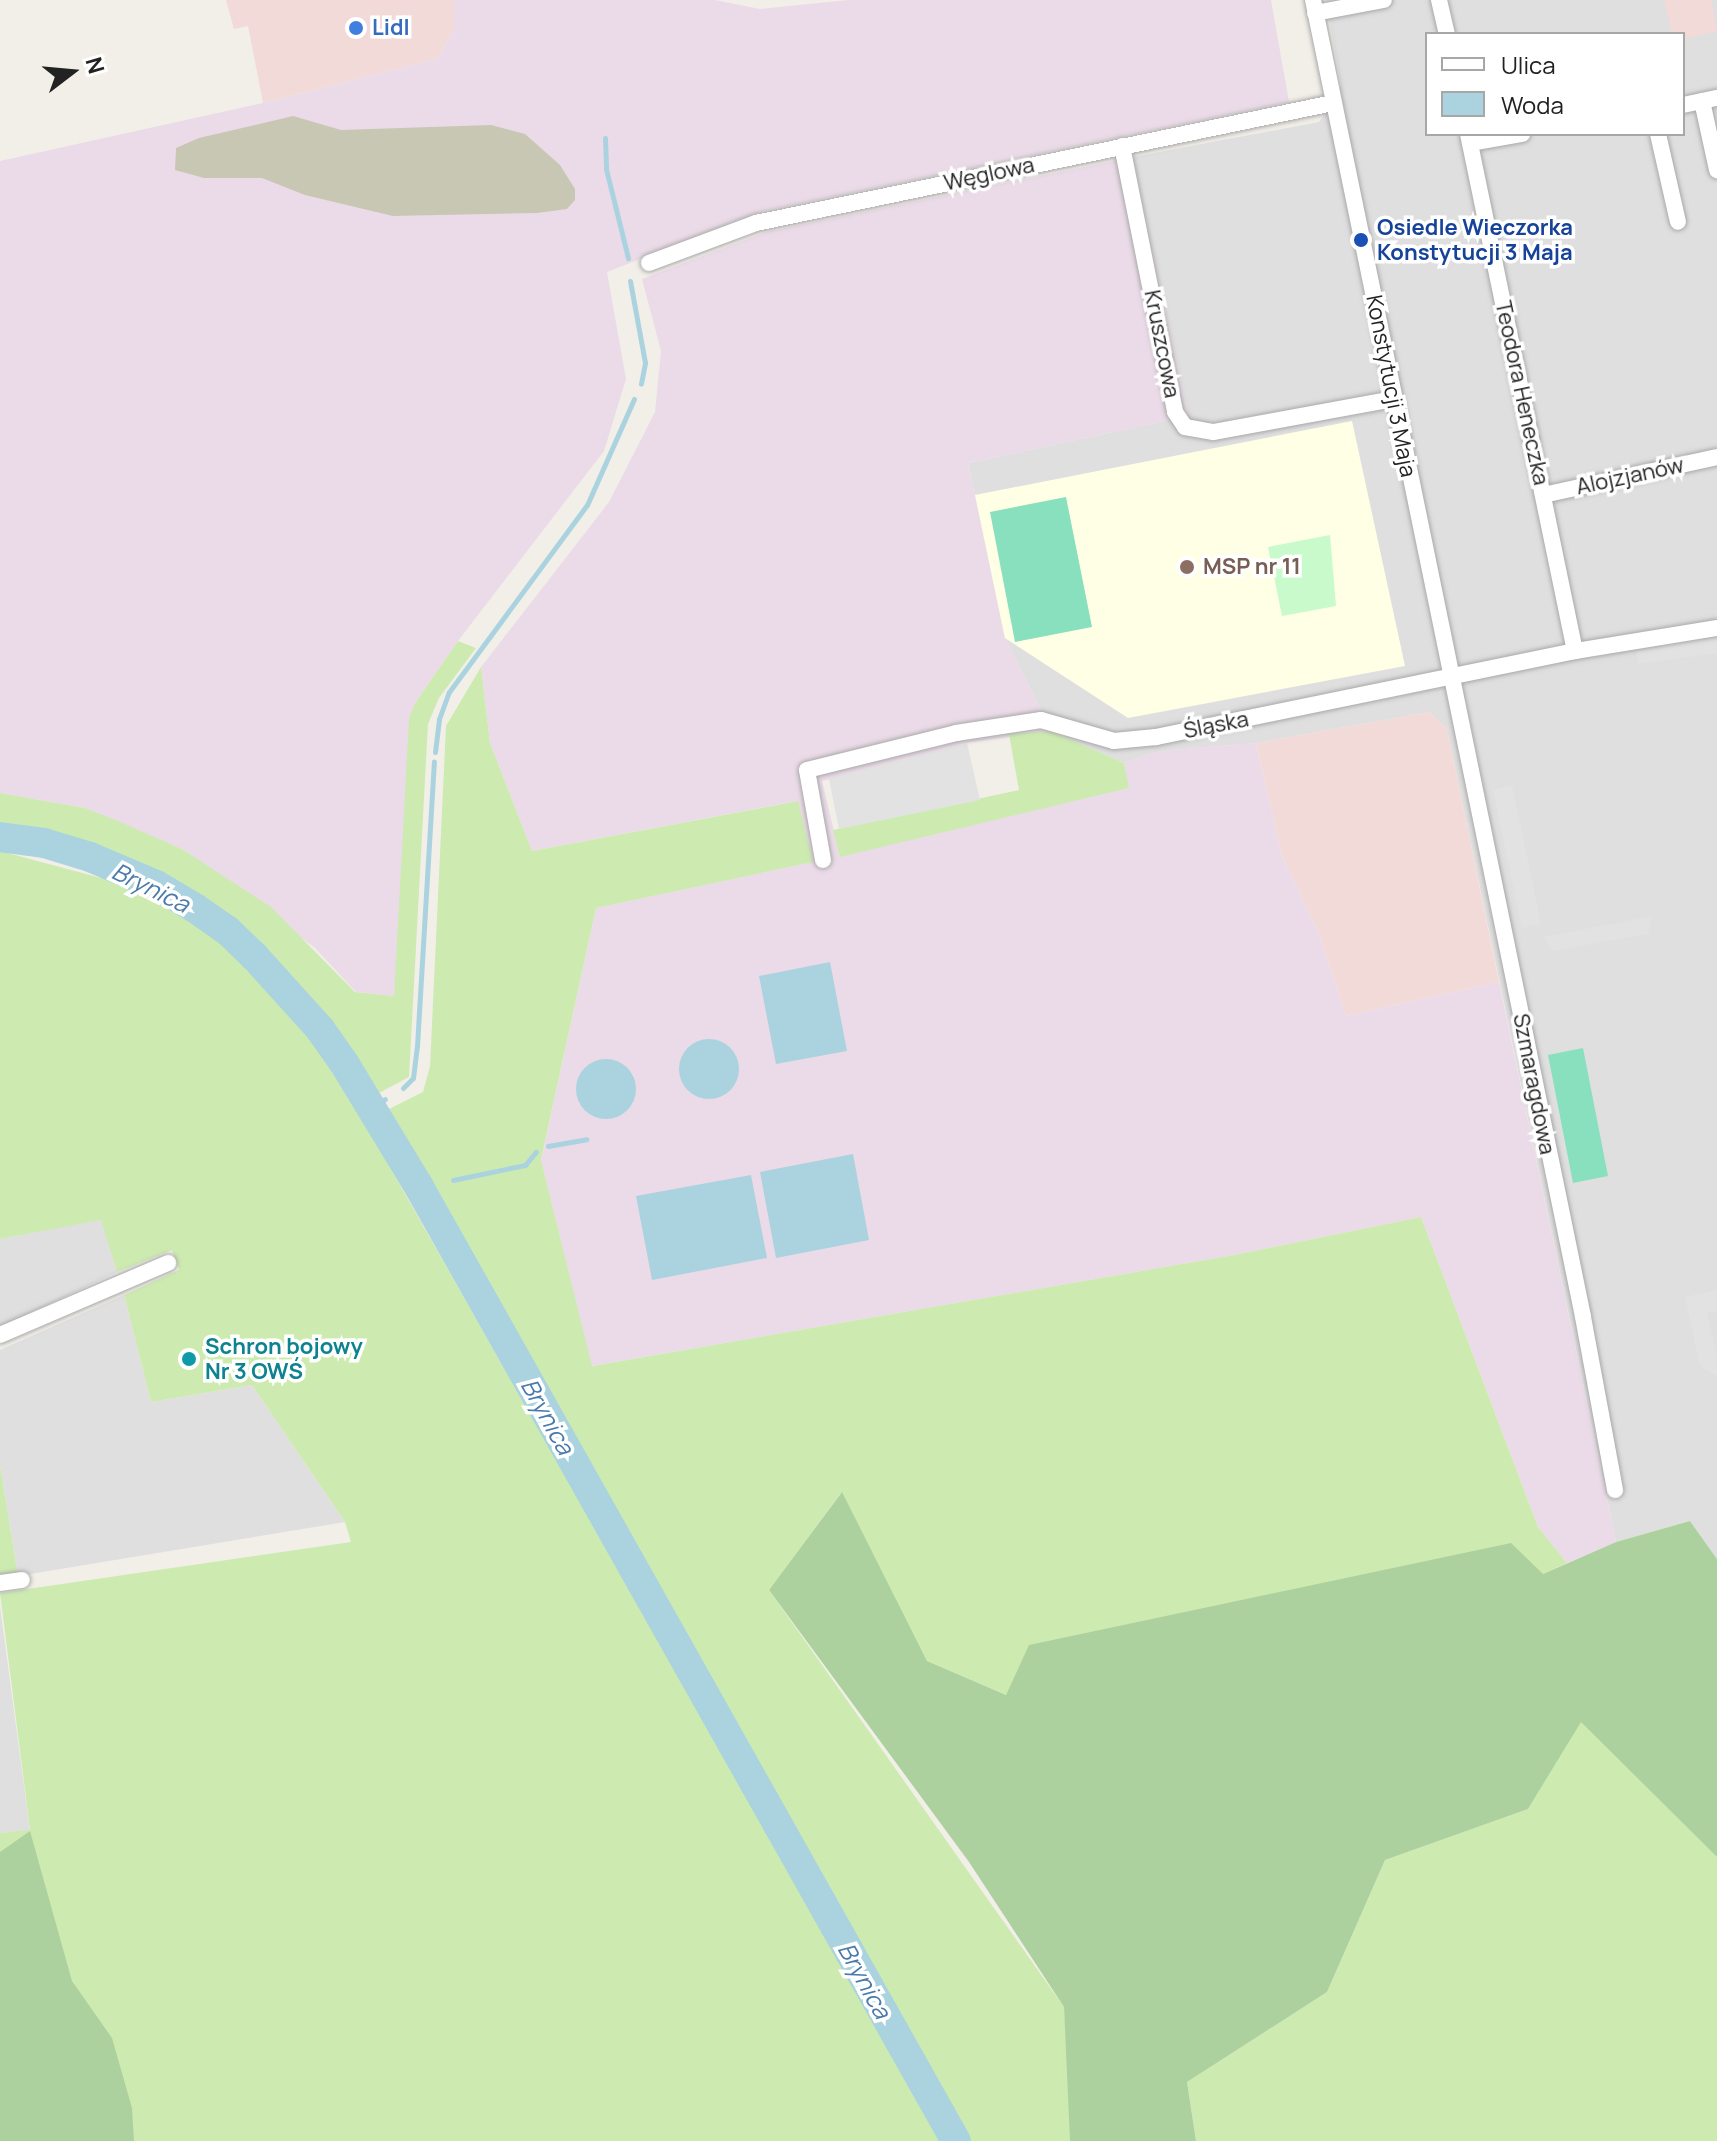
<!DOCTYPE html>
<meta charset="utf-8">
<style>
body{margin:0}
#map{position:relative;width:1717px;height:2141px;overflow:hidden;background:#f2efe9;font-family:Manrope,sans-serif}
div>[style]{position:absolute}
.residential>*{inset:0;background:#e0dfdf}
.commercial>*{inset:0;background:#f2dad9}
.industrial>*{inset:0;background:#ebdbe8}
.education>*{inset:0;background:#ffffe5}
.construction>*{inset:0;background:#c7c7b4}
.grass>*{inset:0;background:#cdebb0}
.forest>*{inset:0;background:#add19e}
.park>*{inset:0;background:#c8facc}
.pitch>*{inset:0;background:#88e0be}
.parking>*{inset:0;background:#e2e2e2}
.water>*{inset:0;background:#aad3df}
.round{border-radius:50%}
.stream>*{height:5px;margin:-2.5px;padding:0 2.5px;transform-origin:2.5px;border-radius:2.5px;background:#aad3df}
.river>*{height:30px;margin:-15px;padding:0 15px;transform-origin:15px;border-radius:15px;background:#aad3df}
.roads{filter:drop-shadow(0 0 2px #a9a9a9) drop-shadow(0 0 2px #a9a9a9)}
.minor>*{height:16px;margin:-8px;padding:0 8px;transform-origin:8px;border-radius:8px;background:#fff}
.dots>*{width:22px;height:22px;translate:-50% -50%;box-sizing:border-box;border:4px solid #fff;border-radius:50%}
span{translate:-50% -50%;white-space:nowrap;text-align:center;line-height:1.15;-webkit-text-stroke:7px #fff;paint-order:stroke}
.shop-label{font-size:22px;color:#366cbe;font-weight:700}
.left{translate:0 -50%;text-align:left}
.street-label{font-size:22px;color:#222}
.transit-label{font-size:22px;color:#164399;font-weight:700}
.education-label{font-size:22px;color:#785e54;font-weight:700}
.culture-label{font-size:22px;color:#0d838f;font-weight:700}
.water-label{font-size:24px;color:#4a7aab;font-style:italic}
.legend{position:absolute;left:1425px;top:32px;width:260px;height:104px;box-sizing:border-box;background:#fff;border:2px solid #a7a7a7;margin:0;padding:10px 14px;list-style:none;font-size:24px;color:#222}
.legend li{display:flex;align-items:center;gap:16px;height:40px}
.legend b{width:40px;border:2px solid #a7a7a7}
.north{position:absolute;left:32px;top:32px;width:80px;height:80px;-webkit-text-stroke:6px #fff;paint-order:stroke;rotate:74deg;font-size:22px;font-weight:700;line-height:32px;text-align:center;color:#222}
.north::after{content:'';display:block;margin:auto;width:28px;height:36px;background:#222;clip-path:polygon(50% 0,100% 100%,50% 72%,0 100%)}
</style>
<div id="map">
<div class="residential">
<div style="clip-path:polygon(evenodd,1326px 0,1717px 0,1717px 1559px,1690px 1521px,1616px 1542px,1447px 729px,1429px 712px,1256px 743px,1160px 751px,1124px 763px,1051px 731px,1005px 638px,968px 463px,1188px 416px,1133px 157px,1319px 122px,1333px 103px,1341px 85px,1326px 0,1427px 34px,1683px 34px,1683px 134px,1427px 134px,1427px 34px)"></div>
<div style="clip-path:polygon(102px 1219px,117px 1272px,0 1327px,0 1239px)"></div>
<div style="clip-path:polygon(124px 1295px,151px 1402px,252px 1385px,345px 1522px,18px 1576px,0 1465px,0 1350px)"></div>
<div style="clip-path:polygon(0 1606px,30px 1831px,0 1833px)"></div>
</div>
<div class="commercial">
<div style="clip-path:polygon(226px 0,454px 0,454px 29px,437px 59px,263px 103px,248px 26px,234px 29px)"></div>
<div style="clip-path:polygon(1664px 0,1711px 0,1717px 31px,1683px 39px,1683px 34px,1672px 34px)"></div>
<div style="clip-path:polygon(1429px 712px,1447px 729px,1499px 982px,1346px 1016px,1318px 932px,1282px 856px,1256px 743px)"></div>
</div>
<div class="industrial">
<div style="clip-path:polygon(454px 0,715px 0,760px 9px,848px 0,1271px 0,1289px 102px,763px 211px,607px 272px,626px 379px,604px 451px,458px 641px,415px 703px,394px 996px,356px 992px,315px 948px,182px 849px,85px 808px,0 793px,0 161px,263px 103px,437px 59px,454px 29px)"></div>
<div style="clip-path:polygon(1133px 157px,1188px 416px,968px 463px,1005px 638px,1051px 731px,967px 743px,822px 781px,840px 856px,1128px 788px,1124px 763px,1160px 751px,1256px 743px,1282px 856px,1318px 932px,1346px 1016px,1499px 982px,1616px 1542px,1567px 1563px,1538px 1527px,1421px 1217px,1234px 1255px,591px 1366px,541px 1161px,596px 908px,812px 862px,797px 801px,532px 851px,490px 743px,481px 667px,609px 502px,655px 412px,661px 351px,642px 279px,766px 232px)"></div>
</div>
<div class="education">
<div style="clip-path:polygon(1352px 421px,1405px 666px,1128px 718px,1005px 638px,975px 495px)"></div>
</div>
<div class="construction">
<div style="clip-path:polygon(293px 116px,341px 130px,491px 125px,525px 134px,560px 165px,575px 189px,575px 200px,567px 209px,537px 213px,393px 216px,305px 195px,262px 178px,204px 178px,175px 170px,176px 148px,199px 138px)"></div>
</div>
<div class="grass">
<div style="clip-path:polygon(458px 641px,476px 648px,439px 698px,428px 724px,409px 1077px,379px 1093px,290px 982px,254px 945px,168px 884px,69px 844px,0 833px,0 793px,85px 808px,118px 821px,182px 849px,271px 907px,355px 992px,394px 996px,409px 718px,415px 703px)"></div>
<div style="clip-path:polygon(481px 667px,490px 743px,532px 851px,798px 801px,813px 862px,596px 908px,541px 1160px,592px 1366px,1234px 1255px,1421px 1217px,1538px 1527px,1567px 1563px,1543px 1574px,1006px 1695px,927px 1661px,841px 1493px,769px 1590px,1064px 2007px,1072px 2141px,966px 2141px,389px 1109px,423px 1092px,430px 1066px,446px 726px)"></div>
<div style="clip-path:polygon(1051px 731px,1124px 763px,1129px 788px,840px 857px,833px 830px,1019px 790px,1009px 734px)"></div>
<div style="clip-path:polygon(0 851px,131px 886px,224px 943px,329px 1060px,943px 2141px,0 2141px,0 1833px,30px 1830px,0 1593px,351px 1542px,345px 1522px,252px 1385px,151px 1402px,124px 1295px,179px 1270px,172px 1250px,117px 1272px,101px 1220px,0 1239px)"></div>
<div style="clip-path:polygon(0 1465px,18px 1576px,0 1578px)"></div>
<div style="clip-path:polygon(1581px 1721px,1717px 1857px,1717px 2141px,1196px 2141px,1187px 2082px,1327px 1992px,1385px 1860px,1528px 1809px)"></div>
</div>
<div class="forest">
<div style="clip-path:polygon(842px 1492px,927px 1661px,1006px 1695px,1029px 1645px,1511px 1543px,1543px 1574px,1616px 1542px,1690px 1521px,1717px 1559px,1717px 1857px,1581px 1722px,1528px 1809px,1385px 1860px,1327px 1992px,1187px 2082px,1196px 2141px,1070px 2141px,1064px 2007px,969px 1862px,769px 1590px)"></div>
<div style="clip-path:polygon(30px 1831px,72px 1981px,112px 2038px,132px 2108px,134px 2141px,0 2141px,0 1852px)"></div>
</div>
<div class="park">
<div style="clip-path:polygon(1330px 535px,1336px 606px,1282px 616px,1268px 547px)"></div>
</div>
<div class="pitch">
<div style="clip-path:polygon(1066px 497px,1092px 627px,1015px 642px,990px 512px)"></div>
<div style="clip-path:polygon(1583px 1048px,1608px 1176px,1573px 1183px,1548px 1055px)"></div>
</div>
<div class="parking">
<div style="clip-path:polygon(1717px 629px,1717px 653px,1638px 664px,1635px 640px)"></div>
<div style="clip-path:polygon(967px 743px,980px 800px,839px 829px,829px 779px)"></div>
<div style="clip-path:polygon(1512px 785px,1541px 924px,1522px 928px,1493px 790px)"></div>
<div style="clip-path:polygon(1652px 916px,1648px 934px,1552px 951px,1544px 937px)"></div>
<div style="clip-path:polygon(1717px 1290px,1717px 1311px,1707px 1313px,1717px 1355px,1717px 1376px,1700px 1366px,1685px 1297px)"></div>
</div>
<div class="water">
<div style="clip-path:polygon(830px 962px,847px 1051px,776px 1064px,759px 976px)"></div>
<div class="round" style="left:679px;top:1039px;width:60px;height:60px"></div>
<div class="round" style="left:576px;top:1059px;width:60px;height:60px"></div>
<div style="clip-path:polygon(853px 1154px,869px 1240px,776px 1258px,760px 1172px)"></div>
<div style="clip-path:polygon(751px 1175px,767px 1258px,652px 1280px,636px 1196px)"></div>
</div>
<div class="stream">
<div style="left:605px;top:138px;width:31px;rotate:88deg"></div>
<div style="left:606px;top:169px;width:92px;rotate:76.1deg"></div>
<div style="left:630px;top:281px;width:83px;rotate:79.6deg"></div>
<div style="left:645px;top:363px;width:21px;rotate:101deg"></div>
<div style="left:435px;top:752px;width:33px;rotate:-83deg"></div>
<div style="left:439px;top:719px;width:29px;rotate:-70deg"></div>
<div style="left:449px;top:692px;width:232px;rotate:-53.6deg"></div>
<div style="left:587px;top:505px;width:116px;rotate:-66.1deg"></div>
<div style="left:403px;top:1088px;width:14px;rotate:-45deg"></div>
<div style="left:413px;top:1078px;width:32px;rotate:-83deg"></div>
<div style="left:417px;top:1046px;width:285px;rotate:-86.6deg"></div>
<div style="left:372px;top:1107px;width:15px;rotate:-32deg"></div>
<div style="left:548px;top:1146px;width:39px;rotate:-10deg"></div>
<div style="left:453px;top:1180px;width:74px;rotate:-11.8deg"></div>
<div style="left:525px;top:1165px;width:17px;rotate:-50deg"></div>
<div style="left:423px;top:1195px;width:11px;rotate:-27deg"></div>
</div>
<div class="river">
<div style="left:0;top:837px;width:44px;rotate:7.8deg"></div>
<div style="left:44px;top:843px;width:48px;rotate:16.9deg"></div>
<div style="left:90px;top:857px;width:72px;rotate:23deg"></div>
<div style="left:156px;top:885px;width:45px;rotate:30.5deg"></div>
<div style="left:195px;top:908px;width:39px;rotate:35deg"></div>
<div style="left:227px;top:930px;width:39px;rotate:44deg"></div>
<div style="left:255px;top:957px;width:97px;rotate:47.9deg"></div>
<div style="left:320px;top:1029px;width:42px;rotate:54.8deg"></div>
<div style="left:344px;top:1063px;width:145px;rotate:58.8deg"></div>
<div style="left:419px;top:1187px;width:1095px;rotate:60.63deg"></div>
</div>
<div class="roads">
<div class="minor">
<div style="left:1313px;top:0;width:1344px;rotate:78.41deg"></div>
<div style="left:1583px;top:1317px;width:176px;rotate:79.5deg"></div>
<div style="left:1439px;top:0;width:35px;rotate:77deg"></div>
<div style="left:1315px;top:13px;width:70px;rotate:-10.7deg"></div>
<div style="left:1702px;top:101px;width:71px;rotate:77.7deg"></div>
<div style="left:1683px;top:105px;width:35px;rotate:-12deg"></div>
<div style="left:1468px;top:134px;width:528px;rotate:78.31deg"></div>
<div style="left:1658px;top:134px;width:90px;rotate:77.2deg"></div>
<div style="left:1470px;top:143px;width:53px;rotate:-9.8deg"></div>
<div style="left:1122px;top:146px;width:271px;rotate:78.7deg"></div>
<div style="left:1175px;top:412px;width:18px;rotate:56deg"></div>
<div style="left:1185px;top:427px;width:29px;rotate:10deg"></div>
<div style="left:1214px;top:432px;width:182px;rotate:-10.4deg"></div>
<div style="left:649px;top:263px;width:114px;rotate:-20.5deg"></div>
<div style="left:756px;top:223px;width:589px;rotate:-11.75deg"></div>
<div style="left:1543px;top:495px;width:178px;rotate:-12.3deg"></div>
<div style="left:823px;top:860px;width:91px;rotate:-100.1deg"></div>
<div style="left:807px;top:770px;width:154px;rotate:-13.9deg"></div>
<div style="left:956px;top:733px;width:86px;rotate:-8.7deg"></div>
<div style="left:1041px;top:720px;width:76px;rotate:16deg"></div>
<div style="left:1114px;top:741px;width:42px;rotate:-5.4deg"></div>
<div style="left:1156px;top:737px;width:428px;rotate:-11.6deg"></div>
<div style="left:1575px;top:651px;width:144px;rotate:-9.2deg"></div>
<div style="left:0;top:1335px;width:183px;rotate:-23.2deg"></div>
<div style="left:0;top:1583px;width:22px;rotate:-8deg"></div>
</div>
</div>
<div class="dots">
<div style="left:356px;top:28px;background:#3f7fe0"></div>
<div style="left:1361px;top:240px;background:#1a4fb4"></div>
<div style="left:1187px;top:567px;background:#8d6e63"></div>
<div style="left:189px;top:1359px;background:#0f9aa8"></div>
</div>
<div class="shop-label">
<span class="left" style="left:372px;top:28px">Lidl</span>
</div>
<div class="street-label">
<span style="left:989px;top:174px;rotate:-12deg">Węglowa</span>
<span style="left:1162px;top:344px;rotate:79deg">Kruszcowa</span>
<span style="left:1391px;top:386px;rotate:79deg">Konstytucji 3 Maja</span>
<span style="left:1522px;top:393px;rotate:78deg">Teodora Heneczka</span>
<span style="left:1630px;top:476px;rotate:-12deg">Alojzjanów</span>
<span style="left:1216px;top:725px;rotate:-11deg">Śląska</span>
<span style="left:1534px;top:1084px;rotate:79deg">Szmaragdowa</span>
</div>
<div class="transit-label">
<span class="left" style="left:1377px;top:240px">Osiedle Wieczorka<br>Konstytucji 3 Maja</span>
</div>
<div class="education-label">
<span class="left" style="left:1203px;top:567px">MSP nr 11</span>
</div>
<div class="culture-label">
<span class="left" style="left:205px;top:1359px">Schron bojowy<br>Nr 3 OWŚ</span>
</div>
<div class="water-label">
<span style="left:151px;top:887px;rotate:26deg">Brynica</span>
<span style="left:548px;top:1416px;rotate:61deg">Brynica</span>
<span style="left:865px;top:1980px;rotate:61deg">Brynica</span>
</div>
<ul class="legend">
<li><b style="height:10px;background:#fff"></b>Ulica</li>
<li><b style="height:22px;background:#aad3df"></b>Woda</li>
</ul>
<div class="north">N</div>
</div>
